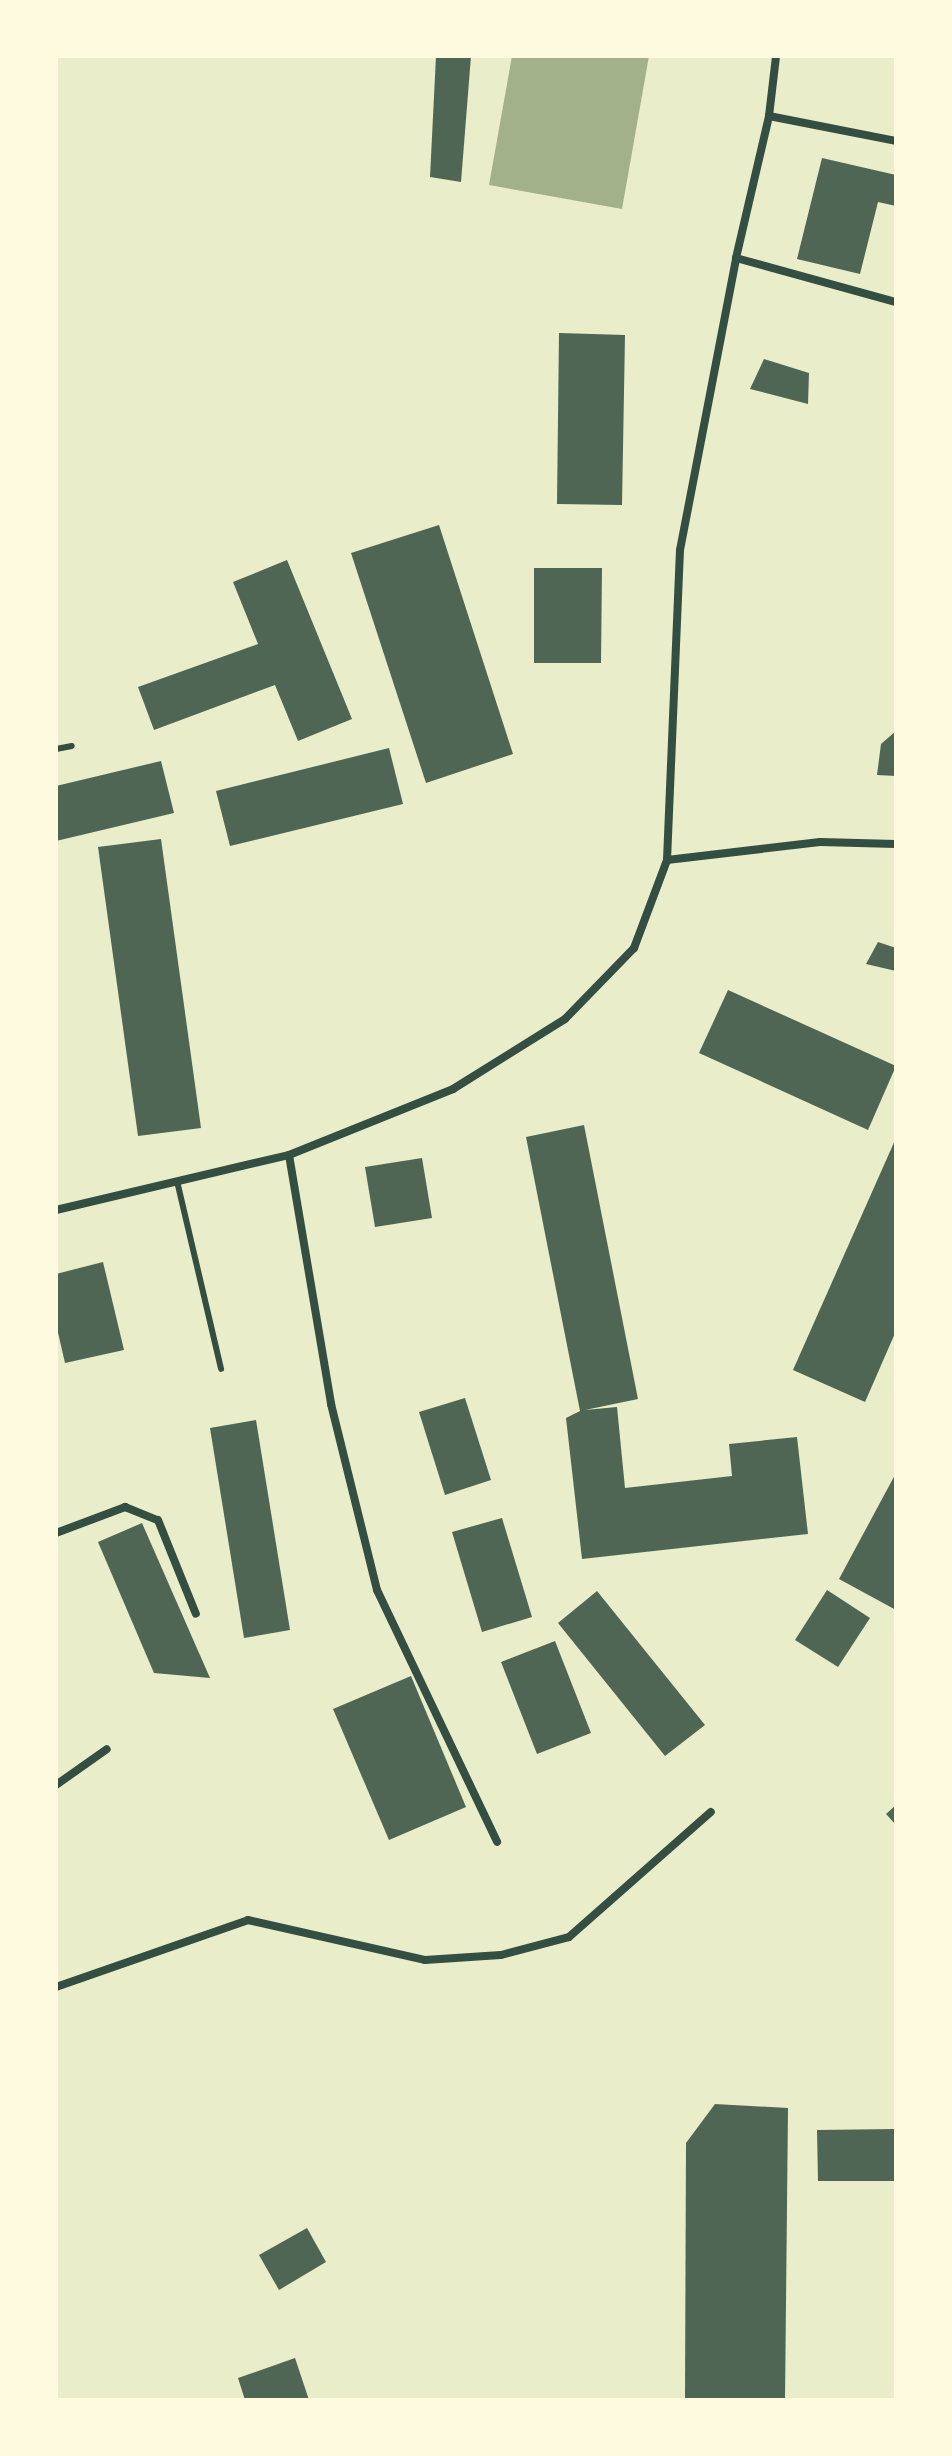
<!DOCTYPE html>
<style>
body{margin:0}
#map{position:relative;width:952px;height:2456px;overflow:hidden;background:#e9edc9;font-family:Lato,sans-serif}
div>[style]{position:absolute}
.water>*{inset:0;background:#a3b18a}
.building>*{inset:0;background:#4f6655}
.service>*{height:6px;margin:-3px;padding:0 3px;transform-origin:3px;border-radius:3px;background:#344e41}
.minor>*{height:8px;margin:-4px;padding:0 4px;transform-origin:4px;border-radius:4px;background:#344e41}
span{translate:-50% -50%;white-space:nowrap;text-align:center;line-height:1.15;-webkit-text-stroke:6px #fefae0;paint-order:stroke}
.frame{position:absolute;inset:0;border:58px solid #fefae0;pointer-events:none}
</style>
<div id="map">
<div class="water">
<div style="clip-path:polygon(512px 56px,649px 56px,622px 209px,489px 185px)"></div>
</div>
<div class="building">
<div style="clip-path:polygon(436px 56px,471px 56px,461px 182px,430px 177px)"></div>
<div style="clip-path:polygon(822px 158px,896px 175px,896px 206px,878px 202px,860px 274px,797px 259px)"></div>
<div style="clip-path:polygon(559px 333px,625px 335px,622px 505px,557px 504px)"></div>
<div style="clip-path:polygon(764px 359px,809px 373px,808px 404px,750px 389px)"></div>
<div style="clip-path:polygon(439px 525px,513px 754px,426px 783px,351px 553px)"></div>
<div style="clip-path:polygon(287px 560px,352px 719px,298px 741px,275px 685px,154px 730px,138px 687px,258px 644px,233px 582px)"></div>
<div style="clip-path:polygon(534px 568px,602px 568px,601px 663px,534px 663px)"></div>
<div style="clip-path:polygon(896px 731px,896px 776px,877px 775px,881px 744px)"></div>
<div style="clip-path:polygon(389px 748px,403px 804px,230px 846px,216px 791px)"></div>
<div style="clip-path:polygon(161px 761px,174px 813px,56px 841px,56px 786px)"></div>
<div style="clip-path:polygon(161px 839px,201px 1128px,138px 1136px,98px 847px)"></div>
<div style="clip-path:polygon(878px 942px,896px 948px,896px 971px,866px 964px)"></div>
<div style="clip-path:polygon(728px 990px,896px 1066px,868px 1130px,699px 1053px)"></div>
<div style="clip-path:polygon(584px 1125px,638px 1399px,585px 1410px,617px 1407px,625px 1488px,732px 1476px,729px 1444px,797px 1437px,808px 1534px,582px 1559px,566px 1418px,580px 1411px,526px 1137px)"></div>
<div style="clip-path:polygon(896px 1138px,896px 1331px,865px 1402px,793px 1370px)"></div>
<div style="clip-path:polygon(422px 1158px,432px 1218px,375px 1227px,365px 1167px)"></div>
<div style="clip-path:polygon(103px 1262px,124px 1350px,65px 1363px,56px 1324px,56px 1274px)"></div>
<div style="clip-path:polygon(465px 1398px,491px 1480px,445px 1495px,419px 1412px)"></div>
<div style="clip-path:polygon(256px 1420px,290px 1630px,244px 1638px,210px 1428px)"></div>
<div style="clip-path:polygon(896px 1473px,896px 1610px,839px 1579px)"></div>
<div style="clip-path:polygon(502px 1518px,532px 1617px,482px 1632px,452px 1532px)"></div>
<div style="clip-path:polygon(142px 1523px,210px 1678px,154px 1673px,98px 1542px)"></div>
<div style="clip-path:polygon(827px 1590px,870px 1618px,838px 1667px,795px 1640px)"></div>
<div style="clip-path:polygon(597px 1591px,705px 1725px,665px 1756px,558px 1623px)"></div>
<div style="clip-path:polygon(555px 1641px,591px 1733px,537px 1754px,501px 1662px)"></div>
<div style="clip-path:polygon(411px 1676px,466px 1807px,389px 1840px,333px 1709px)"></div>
<div style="clip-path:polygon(896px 1805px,896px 1825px,886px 1814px)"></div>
<div style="clip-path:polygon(715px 2104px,788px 2108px,785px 2400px,685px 2400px,686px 2143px)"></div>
<div style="clip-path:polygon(896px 2129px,896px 2181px,818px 2181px,817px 2130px)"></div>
<div style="clip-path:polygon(307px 2228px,326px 2262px,279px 2290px,259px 2255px)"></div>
<div style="clip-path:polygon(295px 2358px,309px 2400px,245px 2400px,238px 2378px)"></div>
</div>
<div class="service">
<div style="left:56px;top:749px;width:16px;rotate:-11deg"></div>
<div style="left:177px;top:1181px;width:193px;rotate:76.8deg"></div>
</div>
<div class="minor">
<div style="left:769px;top:116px;width:129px;rotate:11.1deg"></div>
<div style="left:736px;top:258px;width:166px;rotate:15.4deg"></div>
<div style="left:667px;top:860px;width:154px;rotate:-6.7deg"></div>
<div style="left:820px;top:842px;width:76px;rotate:1.5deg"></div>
<div style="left:289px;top:1155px;width:253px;rotate:80.4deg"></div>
<div style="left:331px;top:1404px;width:192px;rotate:76.1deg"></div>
<div style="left:377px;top:1590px;width:279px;rotate:64.5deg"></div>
<div style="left:56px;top:1210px;width:239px;rotate:-13.3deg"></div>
<div style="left:289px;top:1155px;width:177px;rotate:-21.9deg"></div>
<div style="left:453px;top:1089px;width:132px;rotate:-32deg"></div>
<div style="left:565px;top:1019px;width:99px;rotate:-45.8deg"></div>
<div style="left:634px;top:948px;width:94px;rotate:-69.4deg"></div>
<div style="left:667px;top:860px;width:310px;rotate:-87.6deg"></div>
<div style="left:680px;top:550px;width:297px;rotate:-79.1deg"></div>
<div style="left:736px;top:258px;width:146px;rotate:-76.9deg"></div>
<div style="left:769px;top:116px;width:60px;rotate:-83.3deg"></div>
<div style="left:56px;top:1533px;width:74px;rotate:-20.6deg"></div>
<div style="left:125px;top:1507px;width:35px;rotate:22deg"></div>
<div style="left:158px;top:1520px;width:101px;rotate:68deg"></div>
<div style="left:56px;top:1785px;width:62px;rotate:-35.2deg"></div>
<div style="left:56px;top:1987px;width:203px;rotate:-19.2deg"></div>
<div style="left:248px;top:1920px;width:181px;rotate:12.7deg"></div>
<div style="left:425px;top:1960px;width:76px;rotate:-3.8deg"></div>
<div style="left:501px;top:1955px;width:70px;rotate:-14.8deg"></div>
<div style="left:569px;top:1937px;width:189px;rotate:-41.4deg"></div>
</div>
<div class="frame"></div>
</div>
